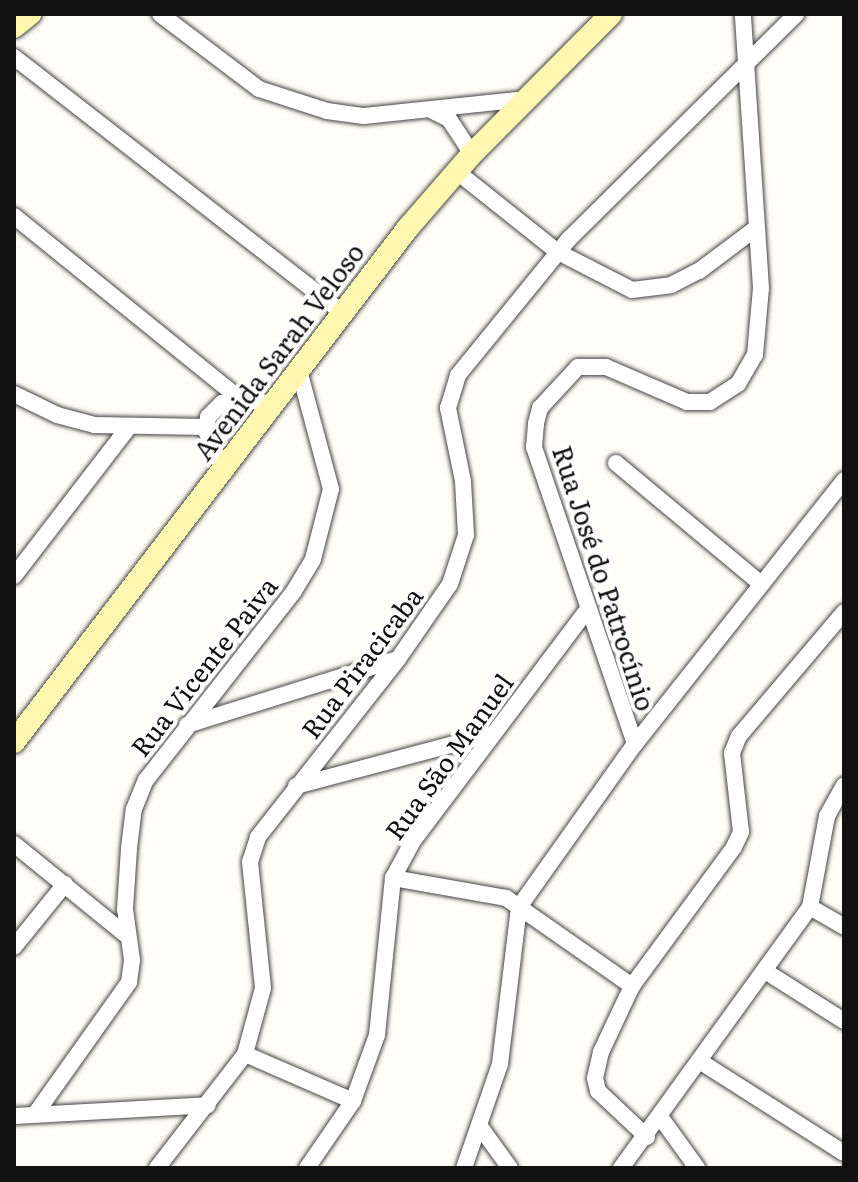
<!DOCTYPE html>
<meta charset="utf-8">
<style>
body{margin:0}
#map{position:relative;width:858px;height:1182px;overflow:hidden;background:#fffdf5;font-family:Literata,serif}
div>[style]{position:absolute}
.roads{filter:drop-shadow(0 0 2px #444) drop-shadow(0 0 2px #444)}
.street>*{height:16px;margin:-8px;padding:0 8px;transform-origin:8px;border-radius:8px;background:#fff}
.secondary>*{height:22px;margin:-11px;padding:0 11px;transform-origin:11px;border-radius:11px;background:#fff6b0}
span{translate:-50% -50%;white-space:nowrap;text-align:center;line-height:1.15;-webkit-text-stroke:8px #fff;paint-order:stroke}
.street-label{font-size:26px;color:#111}
.frame{position:absolute;inset:0;border:16px solid #111;pointer-events:none}
</style>
<div id="map">
<div class="roads">
<div class="street">
<div style="left:160px;top:14px;width:124px;rotate:37.1deg"></div>
<div style="left:259px;top:89px;width:71px;rotate:17.9deg"></div>
<div style="left:327px;top:111px;width:37px;rotate:8deg"></div>
<div style="left:364px;top:116px;width:164px;rotate:-6deg"></div>
<div style="left:14px;top:57px;width:417px;rotate:37.9deg"></div>
<div style="left:433px;top:111px;width:18px;rotate:27deg"></div>
<div style="left:449px;top:119px;width:42px;rotate:56.7deg"></div>
<div style="left:456px;top:171px;width:130px;rotate:38.5deg"></div>
<div style="left:558px;top:252px;width:83px;rotate:27.2deg"></div>
<div style="left:632px;top:290px;width:39px;rotate:-7deg"></div>
<div style="left:671px;top:285px;width:31px;rotate:-27deg"></div>
<div style="left:699px;top:271px;width:71px;rotate:-37deg"></div>
<div style="left:14px;top:216px;width:291px;rotate:39deg"></div>
<div style="left:14px;top:394px;width:48px;rotate:26deg"></div>
<div style="left:57px;top:415px;width:38px;rotate:15deg"></div>
<div style="left:94px;top:425px;width:113px;rotate:1deg"></div>
<div style="left:616px;top:463px;width:187px;rotate:39.8deg"></div>
<div style="left:223px;top:469px;width:42px;rotate:-114.1deg"></div>
<div style="left:206px;top:431px;width:14px;rotate:-82deg"></div>
<div style="left:208px;top:417px;width:20px;rotate:-45deg"></div>
<div style="left:222px;top:403px;width:18px;rotate:-13deg"></div>
<div style="left:240px;top:399px;width:32px;rotate:9deg"></div>
<div style="left:14px;top:576px;width:187px;rotate:-52.4deg"></div>
<div style="left:187px;top:725px;width:220px;rotate:-17.4deg"></div>
<div style="left:635px;top:744px;width:314px;rotate:-108.8deg"></div>
<div style="left:534px;top:447px;width:24px;rotate:-85deg"></div>
<div style="left:536px;top:423px;width:16px;rotate:-75deg"></div>
<div style="left:540px;top:408px;width:56px;rotate:-47.2deg"></div>
<div style="left:578px;top:367px;width:28px"></div>
<div style="left:606px;top:367px;width:88px;rotate:23.4deg"></div>
<div style="left:687px;top:402px;width:23px"></div>
<div style="left:710px;top:402px;width:33px;rotate:-33deg"></div>
<div style="left:738px;top:384px;width:34px;rotate:-60deg"></div>
<div style="left:755px;top:355px;width:67px;rotate:-84.9deg"></div>
<div style="left:761px;top:288px;width:275px;rotate:-93.8deg"></div>
<div style="left:296px;top:786px;width:202px;rotate:-14.9deg"></div>
<div style="left:14px;top:844px;width:144px;rotate:39.1deg"></div>
<div style="left:393px;top:878px;width:115px;rotate:10deg"></div>
<div style="left:506px;top:898px;width:154px;rotate:34.9deg"></div>
<div style="left:810px;top:907px;width:39px;rotate:30deg"></div>
<div style="left:14px;top:947px;width:81px;rotate:-51deg"></div>
<div style="left:765px;top:971px;width:93px;rotate:32.3deg"></div>
<div style="left:245px;top:1054px;width:118px;rotate:23.5deg"></div>
<div style="left:701px;top:1062px;width:169px;rotate:32.5deg"></div>
<div style="left:36px;top:1113px;width:161px;rotate:-54.6deg"></div>
<div style="left:129px;top:982px;width:22px;rotate:-82deg"></div>
<div style="left:132px;top:960px;width:51px;rotate:-97.8deg"></div>
<div style="left:125px;top:909px;width:61px;rotate:-86.2deg"></div>
<div style="left:129px;top:848px;width:39px;rotate:-83deg"></div>
<div style="left:134px;top:809px;width:31px;rotate:-68deg"></div>
<div style="left:146px;top:780px;width:240px;rotate:-51.9deg"></div>
<div style="left:294px;top:591px;width:37px;rotate:-59deg"></div>
<div style="left:313px;top:559px;width:72px;rotate:-75.6deg"></div>
<div style="left:331px;top:489px;width:123px;rotate:-105.1deg"></div>
<div style="left:14px;top:1116px;width:194px;rotate:-3.2deg"></div>
<div style="left:661px;top:1118px;width:62px;rotate:54.2deg"></div>
<div style="left:481px;top:1128px;width:49px;rotate:54.1deg"></div>
<div style="left:647px;top:1137px;width:67px;rotate:-136.8deg"></div>
<div style="left:598px;top:1091px;width:13px;rotate:-103deg"></div>
<div style="left:595px;top:1078px;width:27px;rotate:-77deg"></div>
<div style="left:601px;top:1052px;width:73px;rotate:-64.8deg"></div>
<div style="left:632px;top:986px;width:172px;rotate:-53.7deg"></div>
<div style="left:734px;top:847px;width:17px;rotate:-65deg"></div>
<div style="left:741px;top:832px;width:80px;rotate:-96.5deg"></div>
<div style="left:732px;top:753px;width:18px;rotate:-68deg"></div>
<div style="left:739px;top:736px;width:162px;rotate:-49.7deg"></div>
<div style="left:157px;top:1168px;width:144px;rotate:-52.3deg"></div>
<div style="left:245px;top:1054px;width:68px;rotate:-74.7deg"></div>
<div style="left:263px;top:988px;width:127px;rotate:-95.9deg"></div>
<div style="left:250px;top:862px;width:26px;rotate:-72deg"></div>
<div style="left:258px;top:837px;width:226px;rotate:-51.8deg"></div>
<div style="left:398px;top:659px;width:91px;rotate:-55.3deg"></div>
<div style="left:450px;top:584px;width:52px;rotate:-71.9deg"></div>
<div style="left:466px;top:535px;width:54px;rotate:-93.2deg"></div>
<div style="left:463px;top:481px;width:75px;rotate:-101.6deg"></div>
<div style="left:448px;top:408px;width:34px;rotate:-73deg"></div>
<div style="left:458px;top:375px;width:176px;rotate:-50.8deg"></div>
<div style="left:569px;top:239px;width:320px;rotate:-44.7deg"></div>
<div style="left:307px;top:1168px;width:81px;rotate:-55.5deg"></div>
<div style="left:353px;top:1101px;width:70px;rotate:-70deg"></div>
<div style="left:377px;top:1035px;width:158px;rotate:-84.2deg"></div>
<div style="left:393px;top:878px;width:42px;rotate:-61.6deg"></div>
<div style="left:413px;top:841px;width:289px;rotate:-53deg"></div>
<div style="left:464px;top:1168px;width:110px;rotate:-70.9deg"></div>
<div style="left:500px;top:1064px;width:158px;rotate:-83.1deg"></div>
<div style="left:519px;top:907px;width:200px;rotate:-54.6deg"></div>
<div style="left:635px;top:744px;width:337px;rotate:-51.6deg"></div>
<div style="left:621px;top:1168px;width:322px;rotate:-54.1deg"></div>
<div style="left:810px;top:907px;width:93px;rotate:-79.4deg"></div>
<div style="left:827px;top:816px;width:35px;rotate:-61deg"></div>
</div>
<div class="secondary">
<div style="left:14px;top:27px;width:21px;rotate:-39deg"></div>
<div style="left:14px;top:742px;width:646px;rotate:-52.54deg"></div>
<div style="left:407px;top:229px;width:99px;rotate:-49.1deg"></div>
<div style="left:472px;top:154px;width:197px;rotate:-45.2deg"></div>
</div>
</div>
<div class="street-label">
<span style="left:278px;top:351px;rotate:-53deg">Avenida Sarah Veloso</span>
<span style="left:605px;top:578px;rotate:72deg">Rua José do Patrocínio</span>
<span style="left:361px;top:662px;rotate:-53deg">Rua Piracicaba</span>
<span style="left:203px;top:666px;rotate:-52deg">Rua Vicente Paiva</span>
<span style="left:448px;top:756px;rotate:-54deg">Rua São Manuel</span>
</div>
<div class="frame"></div>
</div>
